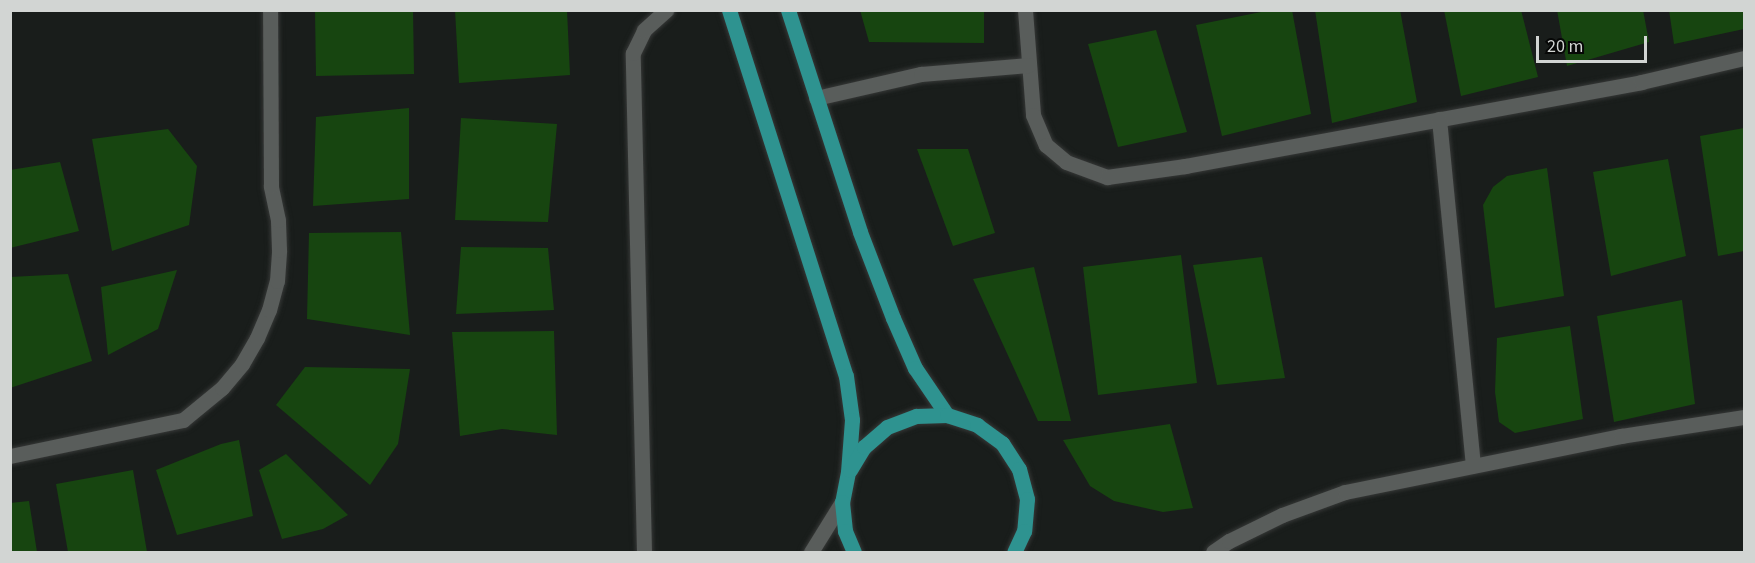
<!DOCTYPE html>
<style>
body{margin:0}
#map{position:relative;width:1755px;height:563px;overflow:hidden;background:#191d1b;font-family:"Source Sans 3",sans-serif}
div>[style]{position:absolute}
.building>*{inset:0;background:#174510}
.roads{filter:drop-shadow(0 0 2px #363837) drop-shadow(0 0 2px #363837)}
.lane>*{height:15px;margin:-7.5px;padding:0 7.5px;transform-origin:7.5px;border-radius:7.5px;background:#595d5b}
.street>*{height:15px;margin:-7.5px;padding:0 7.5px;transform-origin:7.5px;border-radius:7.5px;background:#595d5b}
.secondary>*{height:15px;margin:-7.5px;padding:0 7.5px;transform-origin:7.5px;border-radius:7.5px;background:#595d5b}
.primary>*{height:15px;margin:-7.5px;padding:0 7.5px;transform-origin:7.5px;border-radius:7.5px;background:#2e9390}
span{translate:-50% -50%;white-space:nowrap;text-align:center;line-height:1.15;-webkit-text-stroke:6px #060706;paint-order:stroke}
.frame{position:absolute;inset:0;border:12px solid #d2d5d3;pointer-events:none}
.scale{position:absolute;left:1536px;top:36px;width:111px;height:27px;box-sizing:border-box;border:3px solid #d2d5d3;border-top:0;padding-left:8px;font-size:18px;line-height:21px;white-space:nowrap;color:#d2d5d3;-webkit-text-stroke:4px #060706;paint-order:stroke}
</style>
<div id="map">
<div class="building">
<div style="clip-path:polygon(315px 10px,413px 10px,414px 74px,316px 76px)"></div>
<div style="clip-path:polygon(455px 10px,567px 10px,570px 75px,459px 83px)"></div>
<div style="clip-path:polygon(860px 10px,984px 10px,984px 43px,869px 42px)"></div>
<div style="clip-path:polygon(1271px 10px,1292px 10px,1311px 114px,1222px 136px,1196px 25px)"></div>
<div style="clip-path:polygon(1315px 10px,1400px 10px,1417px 102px,1332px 123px)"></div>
<div style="clip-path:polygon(1444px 10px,1521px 10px,1538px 77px,1461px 96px)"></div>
<div style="clip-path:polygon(1557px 10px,1643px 10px,1649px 42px,1567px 66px)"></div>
<div style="clip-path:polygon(1669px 10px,1744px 10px,1744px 29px,1674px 44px)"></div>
<div style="clip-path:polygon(1156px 30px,1187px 132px,1118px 147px,1088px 44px)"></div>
<div style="clip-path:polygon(409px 108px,409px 199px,313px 206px,316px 117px)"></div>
<div style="clip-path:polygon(461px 118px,557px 124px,548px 222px,455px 220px)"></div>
<div style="clip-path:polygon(1744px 128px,1744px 251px,1718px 256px,1700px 136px)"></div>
<div style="clip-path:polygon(168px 129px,197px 166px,189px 225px,112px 251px,92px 139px)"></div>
<div style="clip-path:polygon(917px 149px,968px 149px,995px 233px,953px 246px)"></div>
<div style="clip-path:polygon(1668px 159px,1686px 256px,1611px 276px,1593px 172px)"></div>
<div style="clip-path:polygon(60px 162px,79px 231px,10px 248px,10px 170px)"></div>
<div style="clip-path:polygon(1547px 168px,1564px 296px,1495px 308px,1483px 205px,1493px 187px,1507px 176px)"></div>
<div style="clip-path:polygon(401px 232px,410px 335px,307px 319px,309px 233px)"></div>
<div style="clip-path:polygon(461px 247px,548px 248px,554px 310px,456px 314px)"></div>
<div style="clip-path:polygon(1181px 255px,1197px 383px,1098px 395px,1083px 267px)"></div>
<div style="clip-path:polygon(1262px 257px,1285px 378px,1217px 385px,1193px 265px)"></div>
<div style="clip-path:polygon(1034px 267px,1071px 421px,1038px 421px,973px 279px)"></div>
<div style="clip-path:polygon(177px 270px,158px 329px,108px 355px,101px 287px)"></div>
<div style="clip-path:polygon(68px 274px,92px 361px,10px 388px,10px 277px)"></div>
<div style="clip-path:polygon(1682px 300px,1695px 404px,1614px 422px,1597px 316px)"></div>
<div style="clip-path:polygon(1570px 326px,1583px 419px,1515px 433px,1499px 422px,1495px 392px,1497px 338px)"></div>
<div style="clip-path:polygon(554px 331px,557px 435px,502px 429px,460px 436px,452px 332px)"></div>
<div style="clip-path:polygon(305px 367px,410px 369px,398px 444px,370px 485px,276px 405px)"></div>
<div style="clip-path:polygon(1170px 424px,1193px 508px,1163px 512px,1114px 501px,1090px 486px,1063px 440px)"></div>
<div style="clip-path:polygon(239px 440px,253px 516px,177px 535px,156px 470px,221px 444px)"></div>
<div style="clip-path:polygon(286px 454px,348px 515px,323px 529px,282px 539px,259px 470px)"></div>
<div style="clip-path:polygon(133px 470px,147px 552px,68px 552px,56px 484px)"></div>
<div style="clip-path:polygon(29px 501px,37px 552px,10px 552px,10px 503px)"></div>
</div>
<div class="roads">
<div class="lane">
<div style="left:644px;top:552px;width:499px;rotate:-91.3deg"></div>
<div style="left:633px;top:53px;width:25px;rotate:-64deg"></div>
<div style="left:644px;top:30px;width:30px;rotate:-42deg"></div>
</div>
<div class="street">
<div style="left:1025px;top:10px;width:105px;rotate:85.6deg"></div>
<div style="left:1033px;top:115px;width:33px;rotate:67deg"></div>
<div style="left:1046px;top:145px;width:26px;rotate:40deg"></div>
<div style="left:1066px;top:162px;width:44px;rotate:20.1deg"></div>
<div style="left:1107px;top:177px;width:79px;rotate:-8deg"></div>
<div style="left:1185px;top:166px;width:464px;rotate:-10.4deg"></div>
<div style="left:1641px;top:82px;width:106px;rotate:-13.1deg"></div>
<div style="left:816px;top:98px;width:108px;rotate:-12.9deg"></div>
<div style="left:921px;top:74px;width:108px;rotate:-4.8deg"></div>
<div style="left:1439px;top:119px;width:348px;rotate:84.4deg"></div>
<div style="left:10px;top:456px;width:177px;rotate:-11.8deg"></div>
<div style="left:183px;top:420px;width:50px;rotate:-39.4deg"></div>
<div style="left:222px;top:388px;width:31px;rotate:-50deg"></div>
<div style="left:242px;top:364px;width:30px;rotate:-60deg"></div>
<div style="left:257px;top:338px;width:30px;rotate:-67deg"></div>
<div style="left:269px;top:310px;width:30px;rotate:-75deg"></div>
<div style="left:277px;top:281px;width:31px;rotate:-86deg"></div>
<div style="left:279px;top:250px;width:30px;rotate:-92deg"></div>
<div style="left:278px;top:220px;width:35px;rotate:-102deg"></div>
<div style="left:271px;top:186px;width:176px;rotate:-90.3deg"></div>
<div style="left:1213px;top:552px;width:19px;rotate:-35deg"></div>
<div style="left:1229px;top:541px;width:59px;rotate:-26.1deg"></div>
<div style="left:1282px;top:515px;width:67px;rotate:-20.1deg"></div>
<div style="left:1345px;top:492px;width:282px;rotate:-11.5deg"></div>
<div style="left:1621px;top:436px;width:124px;rotate:-8.8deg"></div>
</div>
<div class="secondary">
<div style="left:811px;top:552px;width:59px;rotate:-58.2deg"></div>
</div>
<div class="primary">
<div style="left:729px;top:10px;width:384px;rotate:72.3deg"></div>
<div style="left:846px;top:376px;width:44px;rotate:82.2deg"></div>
<div style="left:852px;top:420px;width:52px;rotate:94.4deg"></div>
<div style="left:848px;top:472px;width:31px;rotate:101deg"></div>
<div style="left:842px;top:502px;width:29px;rotate:84deg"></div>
<div style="left:845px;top:531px;width:23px;rotate:67deg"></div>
<div style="left:788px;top:10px;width:233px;rotate:72deg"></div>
<div style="left:860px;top:232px;width:92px;rotate:69deg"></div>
<div style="left:893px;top:318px;width:55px;rotate:66.3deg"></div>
<div style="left:915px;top:368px;width:57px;rotate:55.8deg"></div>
<div style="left:850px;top:470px;width:27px;rotate:-59deg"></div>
<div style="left:864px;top:447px;width:30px;rotate:-41deg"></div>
<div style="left:887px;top:427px;width:31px;rotate:-21deg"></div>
<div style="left:916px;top:416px;width:31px;rotate:-2deg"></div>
<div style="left:947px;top:415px;width:32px;rotate:18deg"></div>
<div style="left:977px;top:425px;width:31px;rotate:36deg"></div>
<div style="left:1002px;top:443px;width:31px;rotate:57deg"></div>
<div style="left:1019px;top:469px;width:31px;rotate:75deg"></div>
<div style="left:1027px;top:499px;width:32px;rotate:95deg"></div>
<div style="left:1024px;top:531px;width:23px;rotate:115deg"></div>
</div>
</div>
<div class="frame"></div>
<div class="scale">20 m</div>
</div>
